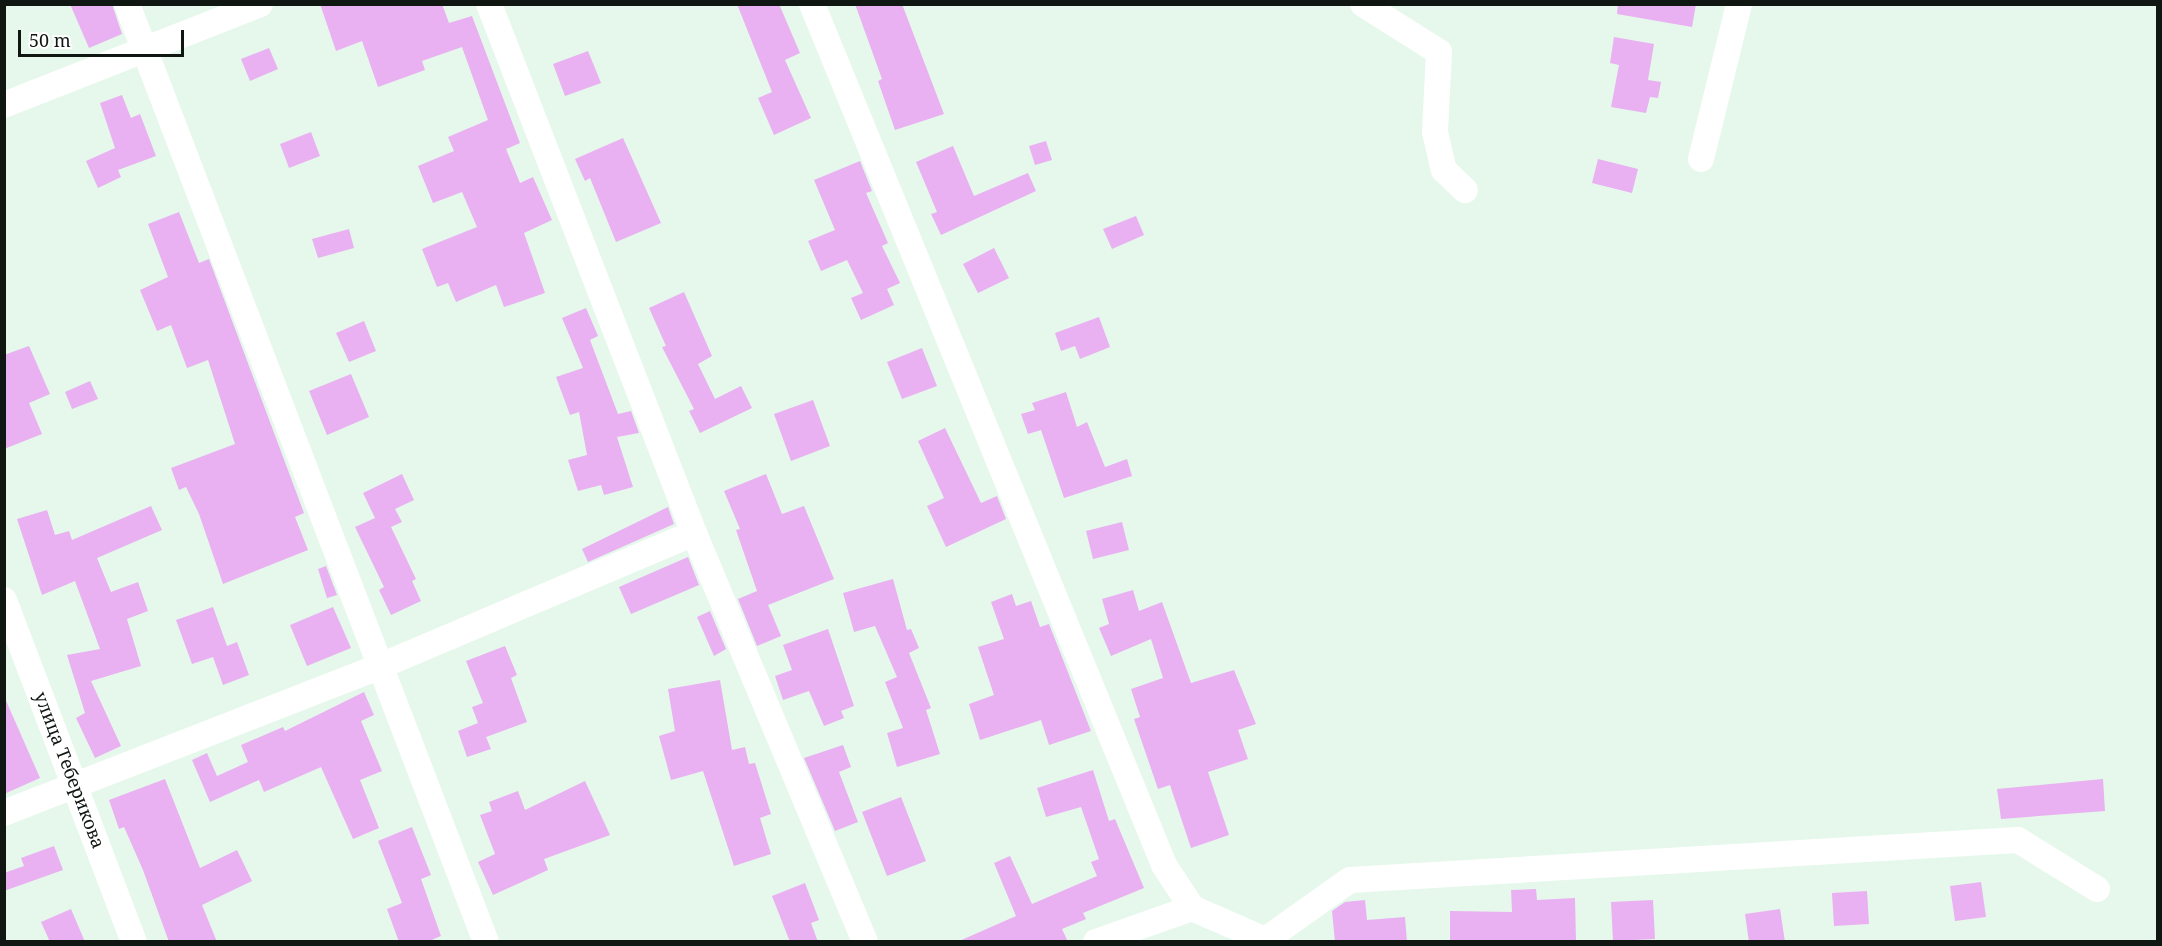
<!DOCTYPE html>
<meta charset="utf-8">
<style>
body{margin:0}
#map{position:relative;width:2162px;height:946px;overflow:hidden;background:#e5f8eb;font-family:"Noto Serif",serif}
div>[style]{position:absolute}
.building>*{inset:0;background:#e9b1f1}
.minor>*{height:26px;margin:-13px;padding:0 13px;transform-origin:13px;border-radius:13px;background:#fff}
span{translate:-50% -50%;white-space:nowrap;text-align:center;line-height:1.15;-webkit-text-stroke:5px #fff;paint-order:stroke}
.street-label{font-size:18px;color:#101612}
.frame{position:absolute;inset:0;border:6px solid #101612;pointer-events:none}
.scale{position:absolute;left:18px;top:30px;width:166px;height:27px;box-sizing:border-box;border:3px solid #101612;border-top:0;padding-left:8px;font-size:18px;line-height:21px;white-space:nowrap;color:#101612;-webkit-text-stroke:4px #fff;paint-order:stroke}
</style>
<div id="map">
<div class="building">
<div style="clip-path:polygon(70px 4px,112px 4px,122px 34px,89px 48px)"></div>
<div style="clip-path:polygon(320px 4px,442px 4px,449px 23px,472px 16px,520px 143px,506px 149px,520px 183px,533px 177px,552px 220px,524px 233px,545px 293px,504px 307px,496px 285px,456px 302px,448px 283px,437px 287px,422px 249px,477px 227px,462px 192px,433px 203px,418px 166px,454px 151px,448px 137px,488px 120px,462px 47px,422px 61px,425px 70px,378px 87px,362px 41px,336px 51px)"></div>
<div style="clip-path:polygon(737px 4px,779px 4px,800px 53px,785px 60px,811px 118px,774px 135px,758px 98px,772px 92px)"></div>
<div style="clip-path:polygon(855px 4px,902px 4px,944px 114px,895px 130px,878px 81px,882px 79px)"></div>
<div style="clip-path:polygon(1618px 4px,1696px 4px,1692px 27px,1617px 14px)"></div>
<div style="clip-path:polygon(1614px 37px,1654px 44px,1648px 80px,1661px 82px,1658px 98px,1650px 97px,1646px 113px,1611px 107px,1619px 65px,1610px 63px)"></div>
<div style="clip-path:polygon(269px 48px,278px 69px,250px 81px,241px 59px)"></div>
<div style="clip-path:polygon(588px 51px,601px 83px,565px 96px,553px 64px)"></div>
<div style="clip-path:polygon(122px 95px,131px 118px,140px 114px,156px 156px,118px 170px,121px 177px,98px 188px,86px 161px,115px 148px,100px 103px)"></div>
<div style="clip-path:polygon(311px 132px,320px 156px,289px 168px,280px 144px)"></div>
<div style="clip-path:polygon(623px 138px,661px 223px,616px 242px,590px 178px,585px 181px,575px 159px)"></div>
<div style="clip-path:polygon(1046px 141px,1052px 160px,1035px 165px,1029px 146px)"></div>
<div style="clip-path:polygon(953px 146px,974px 196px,1028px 173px,1036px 191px,941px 235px,931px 214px,937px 212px,916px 162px)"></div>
<div style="clip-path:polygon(1598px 159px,1638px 169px,1632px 193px,1592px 183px)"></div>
<div style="clip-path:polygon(860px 161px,872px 191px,866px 193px,888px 243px,882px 246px,900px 283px,887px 289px,894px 305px,861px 320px,851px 298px,863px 293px,847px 260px,821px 271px,808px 241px,835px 230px,814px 180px)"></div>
<div style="clip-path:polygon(179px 212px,199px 263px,209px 259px,304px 513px,295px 517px,308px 550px,223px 584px,199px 514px,186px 487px,179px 490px,171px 468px,235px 444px,208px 360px,187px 368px,171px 325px,157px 331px,140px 290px,168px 277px,148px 224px)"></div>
<div style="clip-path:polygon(1136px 216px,1144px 235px,1112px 249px,1103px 229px)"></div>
<div style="clip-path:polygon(349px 229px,354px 248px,318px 258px,312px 239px)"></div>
<div style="clip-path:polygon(994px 248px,1009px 278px,978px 293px,963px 264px)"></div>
<div style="clip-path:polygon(684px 292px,712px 356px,698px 364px,715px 399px,741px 386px,752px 408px,700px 433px,689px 411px,694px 409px,662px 347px,666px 346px,649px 308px)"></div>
<div style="clip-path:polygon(586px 308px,598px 336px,590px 340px,618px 414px,631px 411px,639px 433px,617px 437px,633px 487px,604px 495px,601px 485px,578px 491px,568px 460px,587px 455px,579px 412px,570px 415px,556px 377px,583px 368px,562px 318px)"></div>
<div style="clip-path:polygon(1099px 317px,1110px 347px,1080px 359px,1075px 346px,1061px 351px,1055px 333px)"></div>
<div style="clip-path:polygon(364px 321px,376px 351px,349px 362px,336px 333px)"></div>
<div style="clip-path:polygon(29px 346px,50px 394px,29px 403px,42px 434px,4px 449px,4px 355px)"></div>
<div style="clip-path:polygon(922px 348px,937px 386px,902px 399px,887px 362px)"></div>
<div style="clip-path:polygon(351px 374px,369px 417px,327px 435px,309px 391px)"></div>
<div style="clip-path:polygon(90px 381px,98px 399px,72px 409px,65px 392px)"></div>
<div style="clip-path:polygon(1066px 392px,1077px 427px,1087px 422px,1105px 467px,1127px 459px,1132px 476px,1064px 498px,1041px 430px,1028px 434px,1021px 414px,1035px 410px,1032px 403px)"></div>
<div style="clip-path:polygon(813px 400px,830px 446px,791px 461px,774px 414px)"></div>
<div style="clip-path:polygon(945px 428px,981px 503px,997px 496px,1006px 519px,946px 547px,927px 506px,944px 498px,918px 441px)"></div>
<div style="clip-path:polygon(402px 474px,414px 500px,395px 509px,402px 522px,391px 527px,416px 579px,412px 581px,421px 601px,391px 615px,379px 590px,384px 587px,355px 527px,375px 518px,363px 493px)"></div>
<div style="clip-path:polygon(766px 474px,782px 514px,804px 506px,834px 579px,768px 605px,781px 636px,757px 646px,738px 599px,757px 591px,736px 530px,740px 529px,724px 491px)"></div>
<div style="clip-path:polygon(151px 506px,162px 530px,97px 558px,111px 592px,138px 582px,148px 611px,127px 619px,141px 666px,91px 681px,121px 746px,95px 758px,76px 718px,85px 713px,67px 655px,100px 649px,75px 581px,42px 595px,17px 519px,47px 510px,55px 535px,69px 531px,72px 540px)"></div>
<div style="clip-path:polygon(668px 507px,674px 524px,588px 562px,582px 549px)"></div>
<div style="clip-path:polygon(1122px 522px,1129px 550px,1093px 559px,1086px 531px)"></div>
<div style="clip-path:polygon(688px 557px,699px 585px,631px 614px,619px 587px)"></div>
<div style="clip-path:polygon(326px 566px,337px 595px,327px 598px,318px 569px)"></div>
<div style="clip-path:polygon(893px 579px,907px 630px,911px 629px,919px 648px,909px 653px,931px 708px,926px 710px,940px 754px,897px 767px,887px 733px,903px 728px,885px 682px,897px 677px,875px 626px,854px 632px,843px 593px)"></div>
<div style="clip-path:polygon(1133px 590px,1139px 611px,1162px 602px,1191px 683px,1234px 670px,1256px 724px,1238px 730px,1248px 759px,1208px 772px,1229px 835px,1191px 848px,1170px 785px,1158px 789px,1134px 719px,1140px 717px,1131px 689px,1163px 678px,1151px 639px,1111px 656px,1099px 628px,1109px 624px,1102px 599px)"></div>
<div style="clip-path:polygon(1012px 594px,1016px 606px,1031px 601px,1040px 627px,1049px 624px,1091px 731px,1049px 745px,1041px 720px,980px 740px,969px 704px,994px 695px,978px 647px,1004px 639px,991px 602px)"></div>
<div style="clip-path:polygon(213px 607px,227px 646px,237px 642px,249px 675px,223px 685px,213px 657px,192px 664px,176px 620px)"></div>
<div style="clip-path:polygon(333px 607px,351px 648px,307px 666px,290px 625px)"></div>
<div style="clip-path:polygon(710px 611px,726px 649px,714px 656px,697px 617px)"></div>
<div style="clip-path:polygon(828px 629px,854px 706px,841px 711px,844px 718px,824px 726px,809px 691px,783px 700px,775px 676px,792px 670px,783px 645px)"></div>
<div style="clip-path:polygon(505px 646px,517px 675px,511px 678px,527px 722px,486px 737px,491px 749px,467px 757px,458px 731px,478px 723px,472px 707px,483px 703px,466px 661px)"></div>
<div style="clip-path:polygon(720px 680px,732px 750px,745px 747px,749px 764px,755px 763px,771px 814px,760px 818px,771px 854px,734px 866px,703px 771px,671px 780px,659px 736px,675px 731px,668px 689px)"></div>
<div style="clip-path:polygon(364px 692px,374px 715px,361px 721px,382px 771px,360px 780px,379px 828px,353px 839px,321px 767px,264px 792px,259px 780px,210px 802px,192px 760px,207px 753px,217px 776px,248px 762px,241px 745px,283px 727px,285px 731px)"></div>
<div style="clip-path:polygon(4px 696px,40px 778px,4px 794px)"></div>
<div style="clip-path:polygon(843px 745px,851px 767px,839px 772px,858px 822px,835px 831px,804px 758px)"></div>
<div style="clip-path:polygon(1093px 770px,1109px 821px,1115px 819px,1144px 888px,1083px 913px,1086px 919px,1062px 929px,1068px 942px,957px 942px,1016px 916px,994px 863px,1010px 856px,1032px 904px,1097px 876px,1091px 862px,1099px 859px,1081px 807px,1046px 817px,1037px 788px)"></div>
<div style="clip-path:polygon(165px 779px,200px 868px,237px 850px,252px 881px,202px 905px,217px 942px,169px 942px,143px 870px,124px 827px,119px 829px,109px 800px)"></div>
<div style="clip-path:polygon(2103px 779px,2105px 811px,2001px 819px,1997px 789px)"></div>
<div style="clip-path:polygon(585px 781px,610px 835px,544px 859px,548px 870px,493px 895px,478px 862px,495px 854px,480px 815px,492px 811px,489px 802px,518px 791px,525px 810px)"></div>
<div style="clip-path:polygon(901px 797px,926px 861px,887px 876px,862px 812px)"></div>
<div style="clip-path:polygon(412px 827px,431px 875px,421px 879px,441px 936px,427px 942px,399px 942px,387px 909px,402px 903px,378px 841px)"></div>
<div style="clip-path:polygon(54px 846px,63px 870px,4px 891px,4px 873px,24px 866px,21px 858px)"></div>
<div style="clip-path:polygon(1981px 882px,1986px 917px,1955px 921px,1950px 886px)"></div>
<div style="clip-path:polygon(805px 883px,819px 920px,811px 923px,818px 942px,790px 942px,772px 896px)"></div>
<div style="clip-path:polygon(1536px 889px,1537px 900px,1575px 898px,1576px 941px,1450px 942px,1450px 911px,1512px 912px,1511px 890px)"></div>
<div style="clip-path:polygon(1867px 891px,1869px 924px,1834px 926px,1832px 893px)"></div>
<div style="clip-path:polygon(1365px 900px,1367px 920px,1405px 917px,1407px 942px,1335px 942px,1332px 911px,1345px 902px)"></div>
<div style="clip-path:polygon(1653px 900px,1655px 939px,1613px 941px,1611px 902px)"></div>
<div style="clip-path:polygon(71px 909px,85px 942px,50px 942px,41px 922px)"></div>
<div style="clip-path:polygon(1780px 909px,1785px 942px,1749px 942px,1745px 914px)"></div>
</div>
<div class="minor">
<div style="left:127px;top:4px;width:1004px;rotate:69.06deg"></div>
<div style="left:489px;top:4px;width:567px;rotate:68.82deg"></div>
<div style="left:694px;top:533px;width:443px;rotate:67.3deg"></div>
<div style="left:812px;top:4px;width:930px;rotate:67.76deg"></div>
<div style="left:1164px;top:865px;width:51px;rotate:56.9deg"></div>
<div style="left:1192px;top:908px;width:85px;rotate:23.6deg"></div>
<div style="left:1363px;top:4px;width:90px;rotate:32.3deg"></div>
<div style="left:1439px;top:52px;width:80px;rotate:92.9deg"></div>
<div style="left:1435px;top:132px;width:39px;rotate:77deg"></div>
<div style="left:1444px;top:170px;width:29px;rotate:44deg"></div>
<div style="left:4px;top:105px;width:275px;rotate:-21.5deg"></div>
<div style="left:1701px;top:159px;width:160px;rotate:-76.2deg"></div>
<div style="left:4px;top:600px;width:366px;rotate:69.2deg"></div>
<div style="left:4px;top:813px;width:407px;rotate:-21.3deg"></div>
<div style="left:383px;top:665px;width:338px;rotate:-23deg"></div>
<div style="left:1268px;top:938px;width:100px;rotate:-35.3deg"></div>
<div style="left:1350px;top:880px;width:669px;rotate:-3.43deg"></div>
<div style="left:2018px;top:840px;width:93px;rotate:31.8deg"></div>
<div style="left:1096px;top:942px;width:102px;rotate:-19.5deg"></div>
</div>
<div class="street-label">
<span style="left:70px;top:770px;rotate:69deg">улица Теберикова</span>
</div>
<div class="frame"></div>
<div class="scale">50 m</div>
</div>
